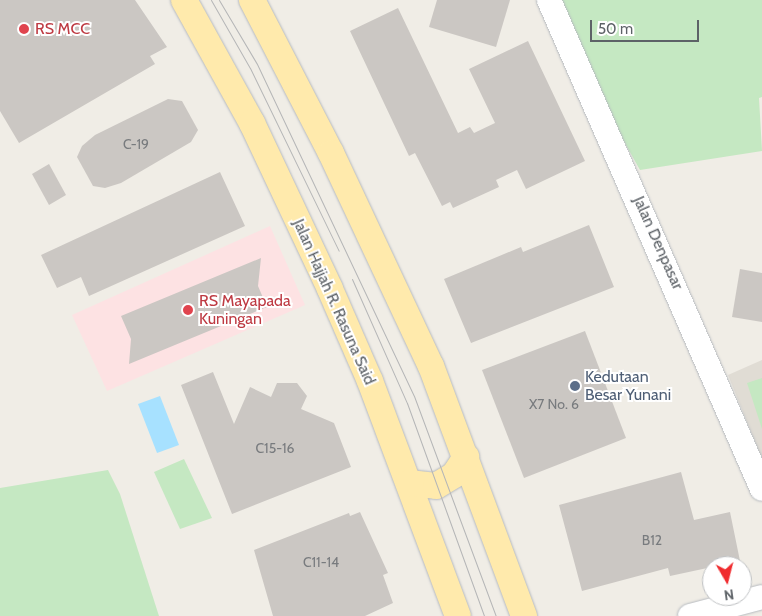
<!DOCTYPE html>
<style>
body{margin:0}
#map{position:relative;width:762px;height:616px;overflow:hidden;background:#f0ede6;font-family:Cabin,sans-serif}
div>[style]{position:absolute}
.education>*{inset:0;background:#e0dcd4}
.medical>*{inset:0;background:#fde2e3}
.green>*{inset:0;background:#c5e8c2}
.water>*{inset:0;background:#a7e1ff}
.building>*{inset:0;background:#cbc7c3}
.roads{filter:drop-shadow(0 0 1px #b7bbc0) drop-shadow(0 0 1px #b7bbc0)}
.secondary>*{height:24px;margin:-12px;padding:0 12px;transform-origin:12px;border-radius:12px;background:#fff}
.primary>*{height:26px;margin:-13px;padding:0 13px;transform-origin:13px;border-radius:13px;background:#ffeaac}
.tram>*{height:1px;margin:-0.5px;padding:0 0.5px;transform-origin:0.5px;border-radius:0.5px;background:#b5b6b7}
.dots>*{width:14px;height:14px;translate:-50% -50%;box-sizing:border-box;border:2px solid #fff;border-radius:50%}
span{translate:-50% -50%;white-space:nowrap;text-align:center;line-height:1.15;-webkit-text-stroke:4px #fff;paint-order:stroke}
.number-label{font-size:14px;color:#787b7e}
.number-label span{-webkit-text-stroke-width:0}
.health-label{font-size:16px;color:#be3a42}
.left{translate:0 -50%;text-align:left}
.street-label{font-size:16px;color:#5d6267}
.service-label{font-size:16px;color:#4e5e75}
.north{position:absolute;left:702px;top:556px;width:50px;height:50px;box-sizing:border-box;background:#fff;border:1px solid #bec0c2;border-radius:50%;rotate:172deg;font-size:14px;font-weight:700;line-height:20px;text-align:center;color:#5d6267}
.north::after{content:'';display:block;margin:auto;width:18px;height:22px;background:#f02c2f;clip-path:polygon(50% 0,100% 100%,50% 72%,0 100%)}
.scale{position:absolute;left:590px;top:20px;width:109px;height:22px;box-sizing:border-box;border:2px solid #5d6267;border-top:0;padding-left:6px;font-size:15px;line-height:18px;white-space:nowrap;color:#5d6267;-webkit-text-stroke:4px #fff;paint-order:stroke}
</style>
<div id="map">
<div class="education">
<div style="clip-path:polygon(762px 360px,762px 459px,728px 375px)"></div>
</div>
<div class="medical">
<div style="clip-path:polygon(270px 226px,305px 305px,107px 391px,72px 315px)"></div>
</div>
<div class="green">
<div style="clip-path:polygon(556px 0,762px 0,762px 97px,759px 98px,762px 151px,640px 170px,609px 115px)"></div>
<div style="clip-path:polygon(762px 378px,762px 429px,747px 383px)"></div>
<div style="clip-path:polygon(184px 459px,212px 518px,180px 529px,154px 472px)"></div>
<div style="clip-path:polygon(108px 470px,120px 494px,159px 616px,0 616px,0 488px)"></div>
</div>
<div class="water">
<div style="clip-path:polygon(160px 396px,179px 445px,157px 453px,138px 404px)"></div>
</div>
<div class="building">
<div style="clip-path:polygon(0 0,135px 0,167px 47px,150px 56px,155px 64px,19px 143px,0 111px)"></div>
<div style="clip-path:polygon(437px 0,510px 0,496px 47px,429px 27px)"></div>
<div style="clip-path:polygon(398px 8px,458px 133px,470px 127px,474px 133px,495px 123px,469px 69px,528px 41px,585px 161px,526px 189px,517px 170px,496px 180px,499px 187px,453px 208px,450px 202px,442px 206px,415px 153px,409px 156px,350px 31px)"></div>
<div style="clip-path:polygon(168px 99px,182px 101px,198px 130px,191px 142px,121px 183px,105px 188px,93px 186px,77px 157px,82px 146px,95px 135px)"></div>
<div style="clip-path:polygon(49px 164px,66px 195px,49px 205px,32px 174px)"></div>
<div style="clip-path:polygon(220px 172px,245px 226px,89px 296px,81px 277px,57px 288px,41px 255px)"></div>
<div style="clip-path:polygon(589px 225px,614px 287px,471px 343px,444px 279px,521px 247px,523px 252px)"></div>
<div style="clip-path:polygon(261px 258px,258px 286px,267px 307px,129px 364px,131px 339px,121px 316px)"></div>
<div style="clip-path:polygon(740px 269px,762px 273px,762px 322px,732px 317px)"></div>
<div style="clip-path:polygon(585px 331px,626px 438px,524px 478px,482px 370px)"></div>
<div style="clip-path:polygon(213px 372px,234px 424px,250px 387px,271px 397px,277px 383px,297px 383px,307px 396px,301px 409px,334px 423px,351px 467px,232px 514px,181px 385px)"></div>
<div style="clip-path:polygon(681px 472px,694px 520px,730px 512px,740px 561px,670px 576px,668px 568px,582px 591px,559px 505px)"></div>
<div style="clip-path:polygon(360px 512px,388px 573px,383px 575px,393px 603px,365px 616px,273px 616px,254px 550px,349px 513px,350px 516px)"></div>
</div>
<div class="roads">
<div class="secondary">
<div style="left:549px;top:0;width:533px;rotate:66.46deg"></div>
<div style="left:690px;top:616px;width:74px;rotate:-14.8deg"></div>
</div>
<div class="primary">
<div style="left:184px;top:0;width:141px;rotate:61.1deg"></div>
<div style="left:252px;top:123px;width:183px;rotate:64.8deg"></div>
<div style="left:330px;top:289px;width:100px;rotate:66.5deg"></div>
<div style="left:370px;top:381px;width:251px;rotate:69.5deg"></div>
<div style="left:252px;top:0;width:172px;rotate:62.7deg"></div>
<div style="left:331px;top:153px;width:235px;rotate:64.9deg"></div>
<div style="left:431px;top:366px;width:267px;rotate:69.6deg"></div>
<div style="left:409px;top:483px;width:27px;rotate:6deg"></div>
<div style="left:436px;top:486px;width:21px;rotate:-31deg"></div>
<div style="left:454px;top:475px;width:22px;rotate:-56deg"></div>
</div>
</div>
<div class="tram">
<div style="left:211px;top:0;width:78px;rotate:60.2deg"></div>
<div style="left:250px;top:68px;width:203px;rotate:64.1deg"></div>
<div style="left:219px;top:0;width:74px;rotate:59.3deg"></div>
<div style="left:257px;top:64px;width:367px;rotate:64.7deg"></div>
<div style="left:414px;top:396px;width:235px;rotate:69.6deg"></div>
<div style="left:352px;top:279px;width:136px;rotate:66.1deg"></div>
<div style="left:407px;top:403px;width:226px;rotate:70.1deg"></div>
</div>
<div class="dots">
<div style="left:24px;top:29px;background:#e0444e"></div>
<div style="left:188px;top:310px;background:#e0444e"></div>
<div style="left:575px;top:386px;background:#5c6f8a"></div>
</div>
<div class="number-label">
<span style="left:136px;top:144px">C-19</span>
<span style="left:554px;top:404px">X7 No. 6</span>
<span style="left:275px;top:448px">C15-16</span>
<span style="left:652px;top:540px">B12</span>
<span style="left:321px;top:562px">C11-14</span>
</div>
<div class="health-label">
<span class="left" style="left:35px;top:29px">RS MCC</span>
<span class="left" style="left:199px;top:310px">RS Mayapada<br>Kuningan</span>
</div>
<div class="street-label">
<span style="left:658px;top:243px;rotate:66deg">Jalan Denpasar</span>
<span style="left:334px;top:302px;rotate:66deg">Jalan Hajjah R. Rasuna Said</span>
</div>
<div class="service-label">
<span class="left" style="left:585px;top:386px">Kedutaan<br>Besar Yunani</span>
</div>
<div class="north">N</div>
<div class="scale">50 m</div>
</div>
